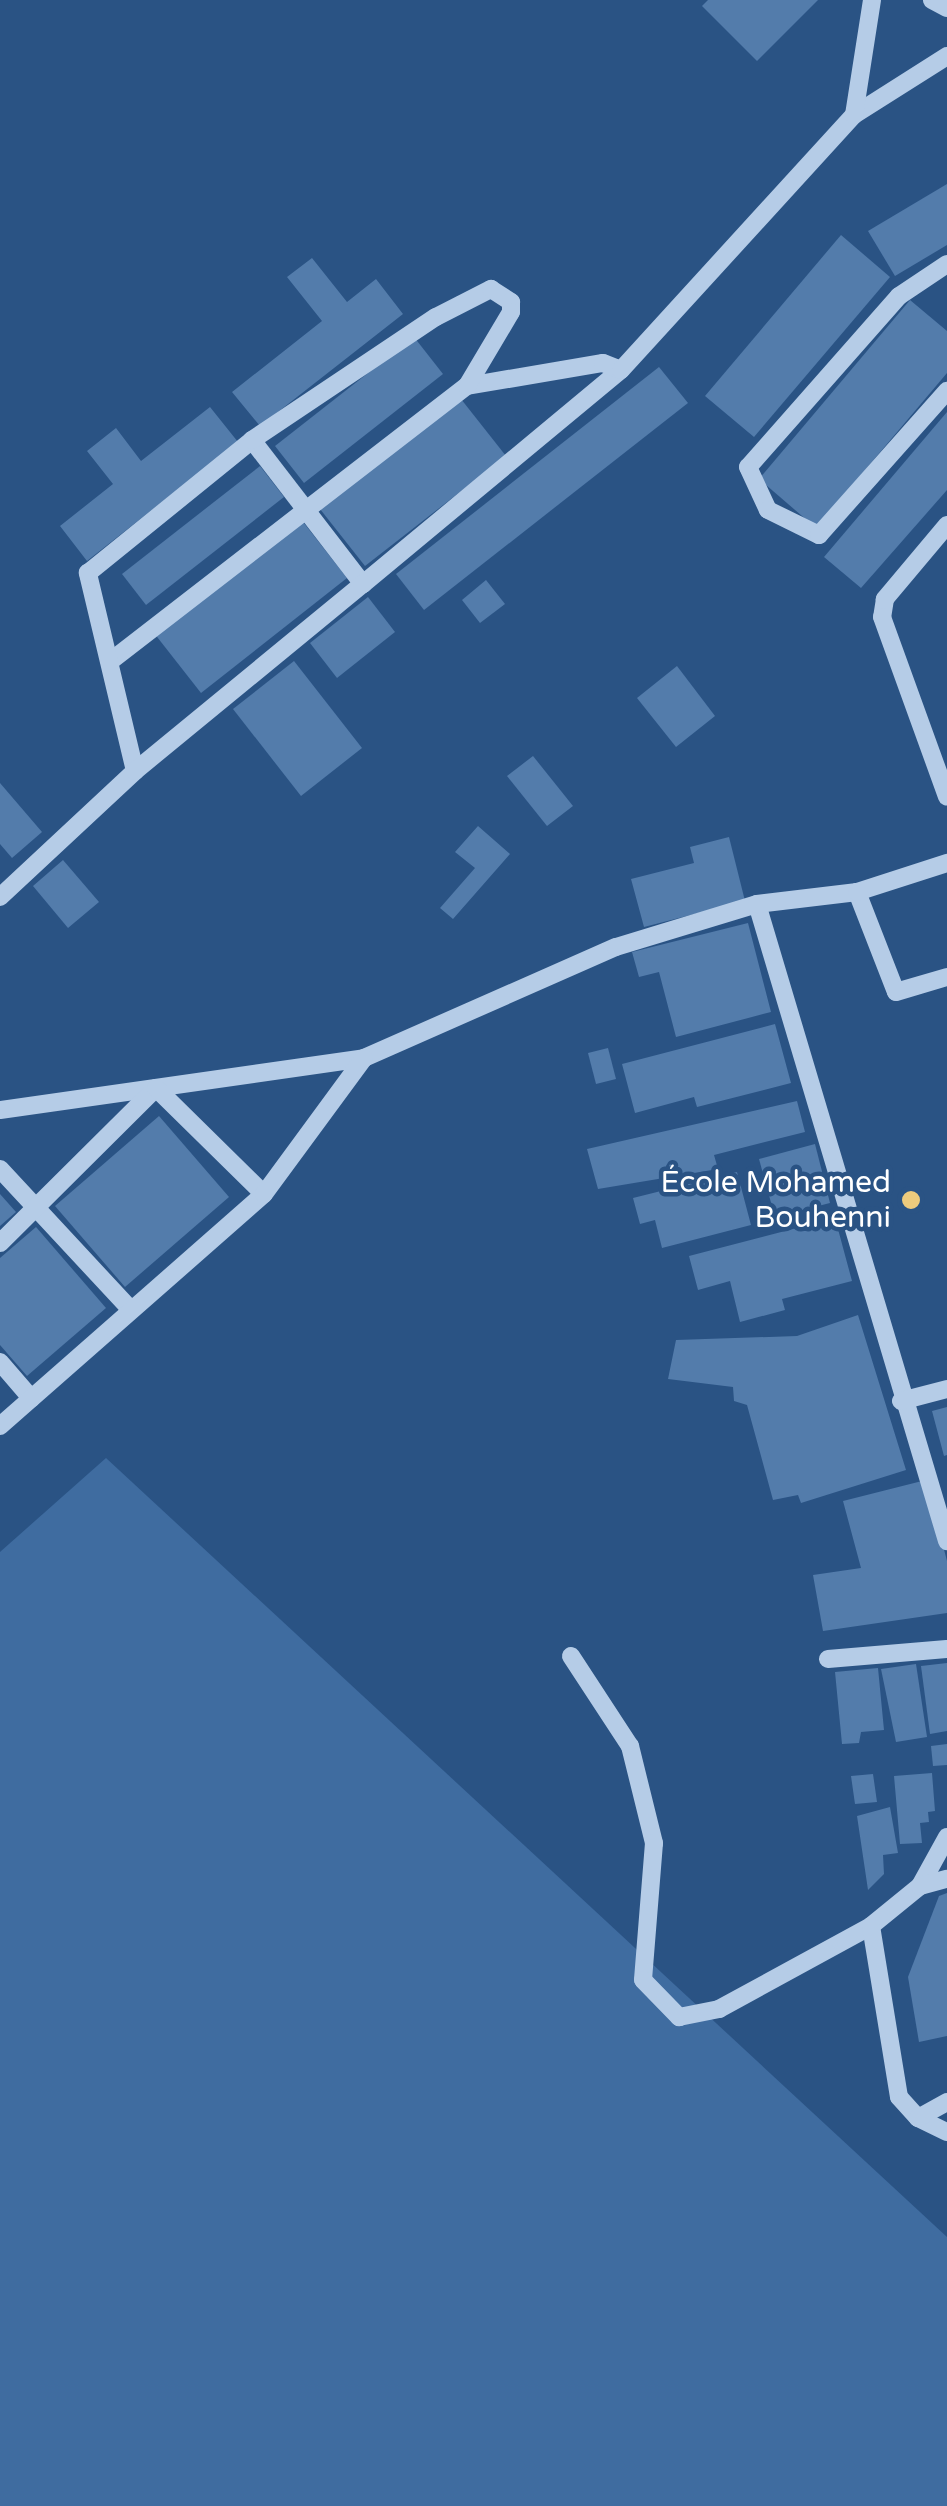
<!DOCTYPE html>
<meta charset="utf-8">
<style>
body{margin:0}
#map{position:relative;width:947px;height:2506px;overflow:hidden;background:#2a5384;font-family:"Varela Round",sans-serif}
div>[style]{position:absolute}
.green>*{inset:0;background:#3f6ca0}
.building>*{inset:0;background:#537cab}
.minor>*{height:18px;margin:-9px;padding:0 9px;transform-origin:9px;border-radius:9px;background:#b5cce7}
.dots>*{width:28px;height:28px;translate:-50% -50%;box-sizing:border-box;border:5px solid #2a5384;border-radius:50%}
span{translate:-50% -50%;white-space:nowrap;text-align:center;line-height:1.15;-webkit-text-stroke:9px #2a5384;paint-order:stroke}
.poi-label{font-size:30px;color:#fff}
.right{translate:-100% -50%;text-align:right}
</style>
<div id="map">
<div class="green">
<div style="clip-path:polygon(106px 1458px,947px 2237px,947px 2506px,0 2506px,0 1552px)"></div>
</div>
<div class="building">
<div style="clip-path:polygon(708px 0,818px 0,757px 61px,702px 6px)"></div>
<div style="clip-path:polygon(947px 184px,947px 245px,895px 276px,868px 231px)"></div>
<div style="clip-path:polygon(841px 235px,890px 277px,754px 437px,705px 396px)"></div>
<div style="clip-path:polygon(312px 258px,347px 302px,376px 279px,403px 314px,260px 426px,232px 392px,322px 321px,287px 277px)"></div>
<div style="clip-path:polygon(910px 300px,947px 331px,947px 373px,816px 528px,759px 479px)"></div>
<div style="clip-path:polygon(414px 337px,443px 374px,304px 483px,275px 446px)"></div>
<div style="clip-path:polygon(659px 367px,688px 403px,424px 610px,396px 574px)"></div>
<div style="clip-path:polygon(461px 399px,506px 456px,365px 566px,320px 509px)"></div>
<div style="clip-path:polygon(210px 407px,238px 442px,87px 561px,60px 526px,113px 484px,87px 451px,116px 428px,141px 461px)"></div>
<div style="clip-path:polygon(947px 412px,947px 490px,861px 588px,824px 557px)"></div>
<div style="clip-path:polygon(260px 466px,284px 497px,146px 605px,122px 574px)"></div>
<div style="clip-path:polygon(300px 518px,347px 578px,201px 693px,154px 633px)"></div>
<div style="clip-path:polygon(486px 580px,505px 604px,480px 623px,462px 600px)"></div>
<div style="clip-path:polygon(368px 597px,395px 632px,337px 678px,310px 643px)"></div>
<div style="clip-path:polygon(294px 661px,362px 748px,301px 796px,233px 709px)"></div>
<div style="clip-path:polygon(677px 666px,715px 716px,676px 747px,637px 698px)"></div>
<div style="clip-path:polygon(533px 756px,573px 806px,547px 826px,507px 776px)"></div>
<div style="clip-path:polygon(0 783px,42px 832px,12px 858px,0 844px)"></div>
<div style="clip-path:polygon(478px 826px,510px 854px,453px 919px,440px 908px,475px 868px,455px 852px)"></div>
<div style="clip-path:polygon(729px 837px,745px 901px,644px 927px,631px 879px,694px 863px,690px 847px)"></div>
<div style="clip-path:polygon(63px 860px,99px 902px,68px 928px,33px 886px)"></div>
<div style="clip-path:polygon(748px 923px,771px 1012px,676px 1037px,659px 972px,639px 977px,632px 952px)"></div>
<div style="clip-path:polygon(775px 1024px,791px 1083px,697px 1107px,694px 1097px,635px 1113px,622px 1064px)"></div>
<div style="clip-path:polygon(608px 1048px,616px 1079px,596px 1084px,588px 1053px)"></div>
<div style="clip-path:polygon(797px 1101px,805px 1132px,714px 1155px,718px 1169px,598px 1189px,587px 1149px)"></div>
<div style="clip-path:polygon(159px 1116px,229px 1197px,125px 1287px,55px 1206px)"></div>
<div style="clip-path:polygon(815px 1144px,830px 1203px,775px 1217px,759px 1159px)"></div>
<div style="clip-path:polygon(737px 1172px,751px 1225px,662px 1248px,655px 1220px,640px 1224px,633px 1198px)"></div>
<div style="clip-path:polygon(0 1194px,16px 1212px,0 1226px)"></div>
<div style="clip-path:polygon(835px 1218px,852px 1281px,782px 1299px,785px 1310px,740px 1322px,730px 1281px,698px 1290px,689px 1256px)"></div>
<div style="clip-path:polygon(36px 1227px,106px 1308px,27px 1376px,0 1345px,0 1258px)"></div>
<div style="clip-path:polygon(858px 1315px,906px 1470px,801px 1503px,798px 1495px,773px 1500px,747px 1405px,734px 1401px,733px 1387px,668px 1379px,676px 1340px,797px 1336px)"></div>
<div style="clip-path:polygon(947px 1407px,947px 1455px,944px 1456px,932px 1411px)"></div>
<div style="clip-path:polygon(926px 1480px,947px 1561px,947px 1613px,823px 1631px,813px 1575px,861px 1568px,843px 1501px)"></div>
<div style="clip-path:polygon(947px 1663px,947px 1731px,930px 1734px,921px 1666px)"></div>
<div style="clip-path:polygon(916px 1664px,927px 1737px,896px 1742px,881px 1669px)"></div>
<div style="clip-path:polygon(878px 1668px,884px 1730px,861px 1732px,859px 1743px,842px 1744px,835px 1672px)"></div>
<div style="clip-path:polygon(947px 1744px,947px 1765px,933px 1766px,931px 1746px)"></div>
<div style="clip-path:polygon(932px 1773px,935px 1811px,928px 1812px,929px 1822px,920px 1823px,922px 1843px,900px 1844px,894px 1776px)"></div>
<div style="clip-path:polygon(873px 1774px,877px 1802px,855px 1804px,851px 1776px)"></div>
<div style="clip-path:polygon(890px 1807px,898px 1853px,883px 1855px,884px 1874px,868px 1890px,857px 1816px)"></div>
<div style="clip-path:polygon(947px 1893px,947px 2036px,919px 2042px,908px 1977px,939px 1896px)"></div>
</div>
<div class="minor">
<div style="left:932px;top:0;width:17px;rotate:28deg"></div>
<div style="left:854px;top:115px;width:110px;rotate:-32.4deg"></div>
<div style="left:947px;top:264px;width:58px;rotate:146.3deg"></div>
<div style="left:899px;top:296px;width:228px;rotate:131.4deg"></div>
<div style="left:748px;top:467px;width:47px;rotate:65.1deg"></div>
<div style="left:768px;top:510px;width:57px;rotate:26.1deg"></div>
<div style="left:819px;top:535px;width:193px;rotate:-48.4deg"></div>
<div style="left:252px;top:440px;width:182px;rotate:52.4deg"></div>
<div style="left:363px;top:584px;width:335px;rotate:-39.7deg"></div>
<div style="left:947px;top:525px;width:97px;rotate:130deg"></div>
<div style="left:885px;top:599px;width:18px;rotate:99deg"></div>
<div style="left:882px;top:617px;width:191px;rotate:70.1deg"></div>
<div style="left:112px;top:660px;width:448px;rotate:-37.7deg"></div>
<div style="left:467px;top:386px;width:138px;rotate:-9.6deg"></div>
<div style="left:603px;top:363px;width:19px;rotate:21deg"></div>
<div style="left:621px;top:370px;width:345px;rotate:-47.6deg"></div>
<div style="left:854px;top:115px;width:116px;rotate:-81.1deg"></div>
<div style="left:135px;top:771px;width:204px;rotate:-103.4deg"></div>
<div style="left:88px;top:573px;width:211px;rotate:-39deg"></div>
<div style="left:252px;top:440px;width:221px;rotate:-33.8deg"></div>
<div style="left:436px;top:317px;width:62px;rotate:-27deg"></div>
<div style="left:491px;top:289px;width:24px;rotate:33deg"></div>
<div style="left:511px;top:302px;width:10px;rotate:90deg"></div>
<div style="left:511px;top:312px;width:86px;rotate:120.7deg"></div>
<div style="left:857px;top:892px;width:107px;rotate:68.7deg"></div>
<div style="left:896px;top:992px;width:53px;rotate:-16.4deg"></div>
<div style="left:0;top:897px;width:185px;rotate:-43deg"></div>
<div style="left:135px;top:771px;width:295px;rotate:-39.4deg"></div>
<div style="left:757px;top:904px;width:665px;rotate:73.39deg"></div>
<div style="left:0;top:1110px;width:368px;rotate:-8.1deg"></div>
<div style="left:364px;top:1058px;width:275px;rotate:-23.8deg"></div>
<div style="left:616px;top:947px;width:147px;rotate:-17deg"></div>
<div style="left:757px;top:904px;width:101px;rotate:-6.8deg"></div>
<div style="left:857px;top:892px;width:95px;rotate:-17.9deg"></div>
<div style="left:0;top:1169px;width:190px;rotate:47.1deg"></div>
<div style="left:0;top:1243px;width:220px;rotate:-44.8deg"></div>
<div style="left:156px;top:1088px;width:151px;rotate:44.5deg"></div>
<div style="left:0;top:1362px;width:48px;rotate:49.3deg"></div>
<div style="left:901px;top:1401px;width:48px;rotate:-14.6deg"></div>
<div style="left:0;top:1426px;width:351px;rotate:-41.3deg"></div>
<div style="left:264px;top:1194px;width:169px;rotate:-53.7deg"></div>
<div style="left:571px;top:1656px;width:108px;rotate:56.8deg"></div>
<div style="left:630px;top:1746px;width:100px;rotate:76.1deg"></div>
<div style="left:654px;top:1843px;width:137px;rotate:94.6deg"></div>
<div style="left:643px;top:1980px;width:52px;rotate:45.8deg"></div>
<div style="left:679px;top:2017px;width:41px;rotate:-11.3deg"></div>
<div style="left:719px;top:2009px;width:173px;rotate:-28.6deg"></div>
<div style="left:828px;top:1659px;width:119px;rotate:-4.8deg"></div>
<div style="left:947px;top:1837px;width:56px;rotate:118.9deg"></div>
<div style="left:920px;top:1886px;width:63px;rotate:140.8deg"></div>
<div style="left:871px;top:1926px;width:173px;rotate:80.7deg"></div>
<div style="left:899px;top:2097px;width:28px;rotate:48deg"></div>
<div style="left:918px;top:2118px;width:32px;rotate:26deg"></div>
<div style="left:920px;top:1886px;width:28px;rotate:-15deg"></div>
<div style="left:918px;top:2118px;width:33px;rotate:-29deg"></div>
</div>
<div class="dots">
<div style="left:911px;top:1200px;background:#edcb7d"></div>
</div>
<div class="poi-label">
<span class="right" style="left:891px;top:1200px">École Mohamed<br>Bouhenni</span>
</div>
</div>
